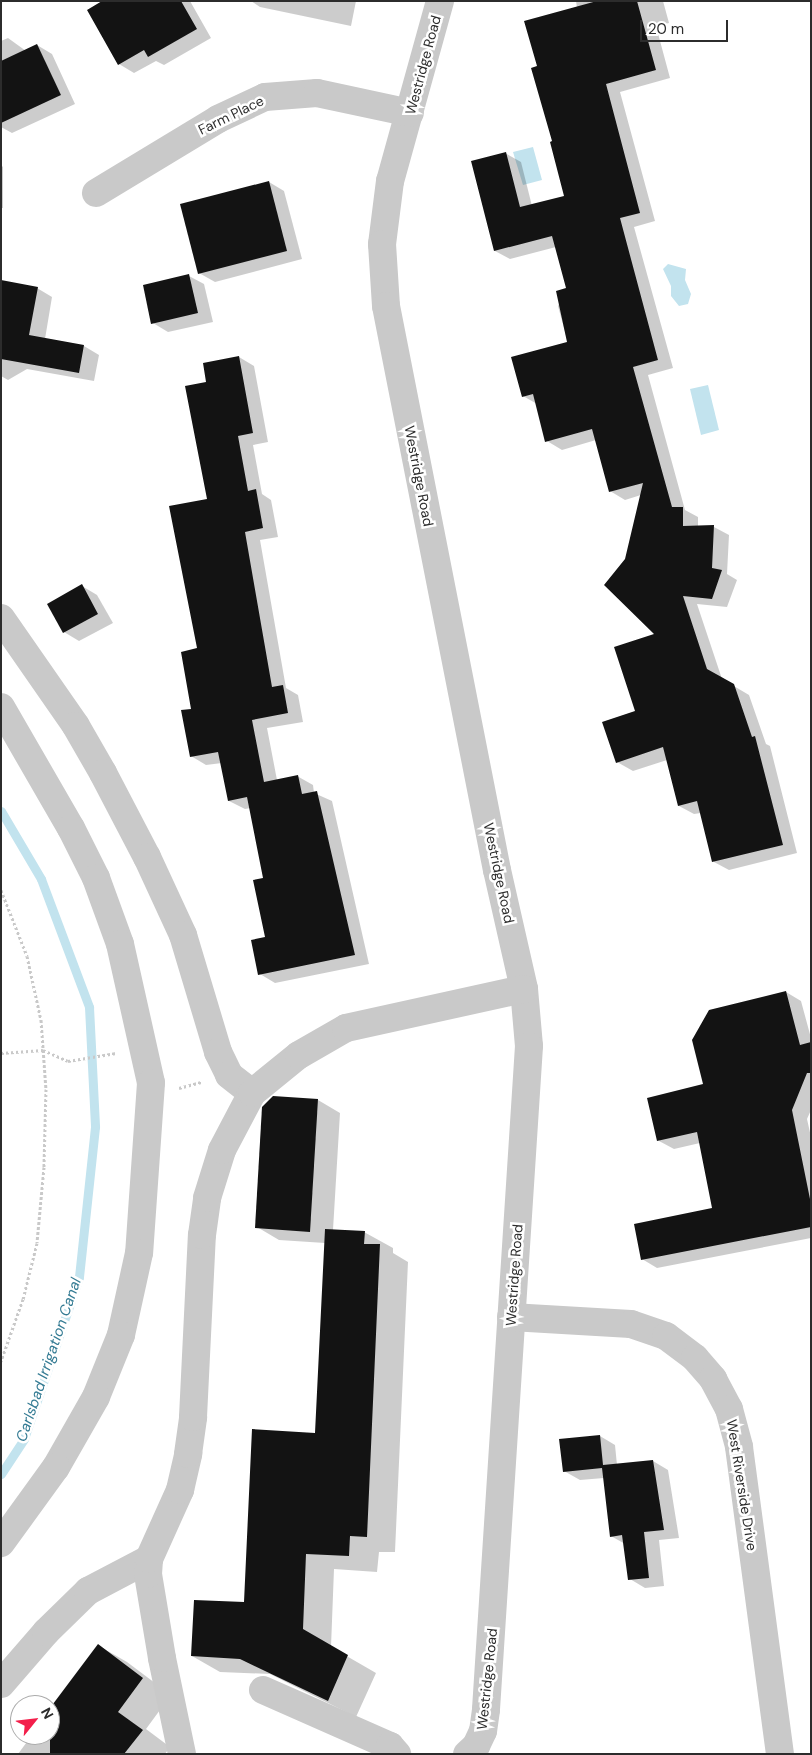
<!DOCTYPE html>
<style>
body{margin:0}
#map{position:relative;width:812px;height:1755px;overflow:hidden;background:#fff;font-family:"DM Sans",sans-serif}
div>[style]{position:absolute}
.water>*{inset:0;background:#c2e3ee}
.shadow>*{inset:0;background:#0003}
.stream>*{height:9px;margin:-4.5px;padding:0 4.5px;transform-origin:4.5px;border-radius:4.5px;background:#c2e3ee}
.building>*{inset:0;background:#131313}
.path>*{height:3px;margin-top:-1.5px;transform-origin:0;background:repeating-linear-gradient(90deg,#c9c9c9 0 2.5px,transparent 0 5px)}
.minor>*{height:28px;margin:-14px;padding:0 14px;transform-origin:14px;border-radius:14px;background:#c9c9c9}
span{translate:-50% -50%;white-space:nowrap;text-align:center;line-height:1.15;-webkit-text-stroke:5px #fff;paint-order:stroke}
.street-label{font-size:14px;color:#2c2c2c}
.water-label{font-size:15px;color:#357c94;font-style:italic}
.frame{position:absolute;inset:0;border:2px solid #2c2c2c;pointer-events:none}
.north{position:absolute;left:10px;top:1695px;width:50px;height:50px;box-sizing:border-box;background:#fff;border:1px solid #ababab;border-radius:50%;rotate:61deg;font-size:14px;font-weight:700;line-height:20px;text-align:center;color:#2c2c2c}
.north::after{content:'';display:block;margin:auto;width:18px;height:22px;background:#f31f4b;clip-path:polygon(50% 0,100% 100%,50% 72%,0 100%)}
.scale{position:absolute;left:640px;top:20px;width:88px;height:22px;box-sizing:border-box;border:2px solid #2c2c2c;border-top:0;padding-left:6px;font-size:15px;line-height:18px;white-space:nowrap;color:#2c2c2c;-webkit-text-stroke:4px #fff;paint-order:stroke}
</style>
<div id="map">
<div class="water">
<div style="clip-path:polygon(533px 147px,542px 180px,523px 185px,513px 152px)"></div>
<div style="clip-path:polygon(668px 264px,686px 269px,685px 280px,691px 294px,688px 304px,679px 306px,671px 296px,671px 286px,663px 269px)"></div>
<div style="clip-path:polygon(708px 385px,719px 430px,701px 435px,690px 389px)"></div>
</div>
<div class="shadow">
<div style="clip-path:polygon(104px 1px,190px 1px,211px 38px,164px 65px,156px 61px,134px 73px,119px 64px)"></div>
<div style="clip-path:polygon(251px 1px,356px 1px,351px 26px,260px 7px)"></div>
<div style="clip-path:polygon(576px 1px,663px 1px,669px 23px,656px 26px,670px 78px,620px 92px,655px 221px,634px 227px,673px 368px,648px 375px,685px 510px,698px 517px,698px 527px,714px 527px,729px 535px,727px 574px,737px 580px,727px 607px,697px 604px,722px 679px,749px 695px,766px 744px,770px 746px,797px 853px,729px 870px,714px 862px,701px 813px,694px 814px,679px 806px,667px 760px,633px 771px,617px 762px,637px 712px,656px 634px,626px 559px,641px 495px,625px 500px,610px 491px,596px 440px,562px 450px,547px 441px,537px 404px,523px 396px,568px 343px,558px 306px,567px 289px,556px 247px,510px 259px,495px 251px,505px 153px,521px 162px,532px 206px,565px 197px,538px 67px,577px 8px)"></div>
<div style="clip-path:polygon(8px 38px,26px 51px,37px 45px,52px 54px,75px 104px,12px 133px,1px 127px,1px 41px)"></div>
<div style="clip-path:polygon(1px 165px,3px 167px,3px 208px,1px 208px)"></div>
<div style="clip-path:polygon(269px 182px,284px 191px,302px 259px,215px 282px,199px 273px)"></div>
<div style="clip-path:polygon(189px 276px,204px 284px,213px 322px,168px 332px,153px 323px)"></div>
<div style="clip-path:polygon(1px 282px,37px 288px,52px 297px,45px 339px,84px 346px,99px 355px,94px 381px,27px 369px,8px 380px,1px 376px)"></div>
<div style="clip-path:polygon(239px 357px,254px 366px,268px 442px,253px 445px,262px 494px,271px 500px,278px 537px,260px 540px,286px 688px,298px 695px,303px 722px,267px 728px,277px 780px,297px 776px,313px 785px,314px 793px,332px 801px,369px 964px,275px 983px,260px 974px,267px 938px,265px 879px,251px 808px,245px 809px,229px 801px,222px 763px,206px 765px,191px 756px,208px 500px,208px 383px)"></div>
<div style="clip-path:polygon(82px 586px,97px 595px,113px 623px,79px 641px,64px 632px)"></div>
<div style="clip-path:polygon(786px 992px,801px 1001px,811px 1038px,811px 1110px,807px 1119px,811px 1137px,811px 1238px,657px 1268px,642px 1259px,714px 1209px,700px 1143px,674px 1149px,659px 1141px)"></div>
<div style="clip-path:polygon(318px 1100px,340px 1113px,333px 1230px,364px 1232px,393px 1248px,393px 1253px,408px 1262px,395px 1552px,379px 1552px,377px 1572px,334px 1569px,331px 1647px,376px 1673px,356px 1717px,270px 1674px,220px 1672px,192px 1656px,246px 1603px,316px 1434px,325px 1243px,279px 1240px,257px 1227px)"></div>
<div style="clip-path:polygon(600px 1436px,615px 1445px,617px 1465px,653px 1461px,668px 1470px,679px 1538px,659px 1540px,664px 1586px,645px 1588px,630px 1579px,625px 1544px,611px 1536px,604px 1478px,580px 1480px,564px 1471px,561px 1440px)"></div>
<div style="clip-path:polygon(99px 1646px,127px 1662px,171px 1695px,146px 1729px,170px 1747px,165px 1754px,18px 1754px,32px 1735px,50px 1735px,50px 1711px)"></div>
</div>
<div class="stream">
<div style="left:1px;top:811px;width:79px;rotate:59.5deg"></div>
<div style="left:41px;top:879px;width:137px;rotate:69.4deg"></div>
<div style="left:89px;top:1007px;width:120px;rotate:87.1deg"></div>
<div style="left:95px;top:1127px;width:151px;rotate:96.1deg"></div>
<div style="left:79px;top:1277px;width:171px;rotate:108.8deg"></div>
<div style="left:24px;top:1439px;width:42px;rotate:123.3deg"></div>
</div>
<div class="building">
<div style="clip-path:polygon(102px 1px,181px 1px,197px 29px,148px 57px,144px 50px,118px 65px,87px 10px)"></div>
<div style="clip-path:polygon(597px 1px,637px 1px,656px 70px,606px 84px,640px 213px,620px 218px,658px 360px,633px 367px,672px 507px,683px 507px,683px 526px,714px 525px,712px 568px,722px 570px,712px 599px,683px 596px,707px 669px,734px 684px,752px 737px,755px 736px,783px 845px,712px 862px,697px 801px,678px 806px,663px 747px,616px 763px,602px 722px,635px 711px,614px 647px,654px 634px,604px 585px,625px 559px,643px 483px,609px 492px,592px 429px,545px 442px,533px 394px,522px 397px,511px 357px,567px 342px,556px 291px,566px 288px,552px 236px,494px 251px,471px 161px,506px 152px,520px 207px,564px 196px,550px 142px,552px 141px,531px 68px,537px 66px,524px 21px)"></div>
<div style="clip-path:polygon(37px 44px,61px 95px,1px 123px,1px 61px)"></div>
<div style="clip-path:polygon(269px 181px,287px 251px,198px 274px,180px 204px)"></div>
<div style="clip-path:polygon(189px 274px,198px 313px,151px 324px,143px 285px)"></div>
<div style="clip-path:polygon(1px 280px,38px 287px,29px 335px,84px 345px,79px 373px,1px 359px)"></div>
<div style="clip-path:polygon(239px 356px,253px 433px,238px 436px,248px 491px,256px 489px,263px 528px,245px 532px,272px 687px,283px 685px,288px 713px,252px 720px,264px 782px,298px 775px,302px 794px,317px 791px,355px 955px,258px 975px,251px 940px,265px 937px,253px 880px,263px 878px,247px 797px,228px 801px,218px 752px,190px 757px,181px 710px,191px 709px,181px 652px,197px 648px,169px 506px,207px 499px,185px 386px,206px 382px,203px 363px)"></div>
<div style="clip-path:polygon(82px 584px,98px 614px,63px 633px,47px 604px)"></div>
<div style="clip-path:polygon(786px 991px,800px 1045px,811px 1042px,811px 1073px,807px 1073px,792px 1110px,811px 1204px,811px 1227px,641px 1260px,634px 1224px,712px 1208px,697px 1132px,657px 1141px,647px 1098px,703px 1084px,692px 1040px,709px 1010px)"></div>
<div style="clip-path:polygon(273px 1096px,318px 1099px,310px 1232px,255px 1228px,262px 1107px)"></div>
<div style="clip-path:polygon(325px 1229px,365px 1231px,364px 1244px,380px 1244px,367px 1537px,350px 1536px,349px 1556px,306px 1554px,303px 1629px,348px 1655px,328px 1701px,240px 1659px,191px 1656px,194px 1600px,244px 1602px,252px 1429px,315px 1433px)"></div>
<div style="clip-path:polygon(600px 1435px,603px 1465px,653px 1460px,664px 1530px,644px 1532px,649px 1578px,628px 1580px,622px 1535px,610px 1537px,602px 1468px,563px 1472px,559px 1439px)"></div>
<div style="clip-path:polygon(98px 1644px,143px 1678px,118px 1712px,143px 1730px,124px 1754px,50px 1754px,50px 1708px)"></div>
</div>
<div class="path">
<div style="left:1px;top:890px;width:71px;rotate:68.5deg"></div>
<div style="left:27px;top:956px;width:66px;rotate:77.7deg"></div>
<div style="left:41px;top:1020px;width:69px;rotate:85.9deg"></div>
<div style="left:46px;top:1089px;width:78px;rotate:91.5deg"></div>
<div style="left:44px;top:1167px;width:76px;rotate:95.3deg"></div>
<div style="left:37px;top:1243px;width:58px;rotate:104deg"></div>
<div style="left:23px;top:1299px;width:66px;rotate:109.5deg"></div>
<div style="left:1px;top:1053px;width:42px;rotate:-4.1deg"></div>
<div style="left:43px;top:1050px;width:27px;rotate:24deg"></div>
<div style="left:68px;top:1061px;width:49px;rotate:-9.5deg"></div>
<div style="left:179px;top:1088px;width:24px;rotate:-15deg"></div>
</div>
<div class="minor">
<div style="left:440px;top:1px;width:187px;rotate:105.5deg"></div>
<div style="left:390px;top:181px;width:64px;rotate:97.2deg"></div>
<div style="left:382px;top:244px;width:62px;rotate:86.3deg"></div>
<div style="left:386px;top:306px;width:575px;rotate:78.87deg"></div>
<div style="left:497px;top:870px;width:122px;rotate:77.2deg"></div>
<div style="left:524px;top:989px;width:57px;rotate:85deg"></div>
<div style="left:529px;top:1046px;width:665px;rotate:93.71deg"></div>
<div style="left:486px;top:1710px;width:21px;rotate:98deg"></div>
<div style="left:483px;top:1731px;width:17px;rotate:115deg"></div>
<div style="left:476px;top:1746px;width:12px;rotate:138deg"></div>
<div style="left:96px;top:193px;width:143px;rotate:-31.2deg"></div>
<div style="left:218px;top:119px;width:52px;rotate:-25.1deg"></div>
<div style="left:265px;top:97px;width:52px;rotate:-4.4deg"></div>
<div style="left:317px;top:93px;width:95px;rotate:12.1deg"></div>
<div style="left:1px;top:618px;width:131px;rotate:55.2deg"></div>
<div style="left:76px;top:726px;width:54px;rotate:60.1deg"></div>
<div style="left:103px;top:773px;width:95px;rotate:62.4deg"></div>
<div style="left:147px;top:857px;width:86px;rotate:65.2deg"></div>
<div style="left:183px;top:935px;width:122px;rotate:73.3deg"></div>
<div style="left:218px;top:1052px;width:25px;rotate:64deg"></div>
<div style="left:229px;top:1075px;width:29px;rotate:38deg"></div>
<div style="left:1px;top:707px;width:140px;rotate:60deg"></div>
<div style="left:71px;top:828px;width:56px;rotate:63.4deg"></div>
<div style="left:96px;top:878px;width:70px;rotate:70deg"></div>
<div style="left:120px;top:944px;width:142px;rotate:77.4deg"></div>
<div style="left:151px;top:1083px;width:170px;rotate:94deg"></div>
<div style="left:139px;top:1253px;width:84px;rotate:102.4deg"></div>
<div style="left:121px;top:1335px;width:67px;rotate:112deg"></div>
<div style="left:96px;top:1397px;width:81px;rotate:119.7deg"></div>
<div style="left:56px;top:1467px;width:94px;rotate:125.9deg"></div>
<div style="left:511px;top:1317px;width:120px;rotate:3.3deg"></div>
<div style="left:631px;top:1324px;width:37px;rotate:19deg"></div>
<div style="left:666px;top:1336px;width:36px;rotate:37deg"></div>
<div style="left:695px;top:1358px;width:28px;rotate:49deg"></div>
<div style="left:713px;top:1379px;width:34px;rotate:62deg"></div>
<div style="left:729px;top:1409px;width:39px;rotate:75deg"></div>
<div style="left:739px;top:1447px;width:310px;rotate:82.4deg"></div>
<div style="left:1px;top:1684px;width:69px;rotate:-49.1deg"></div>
<div style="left:46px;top:1632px;width:59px;rotate:-44.3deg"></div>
<div style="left:88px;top:1591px;width:69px;rotate:-27.7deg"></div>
<div style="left:263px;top:1690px;width:139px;rotate:23.8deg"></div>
<div style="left:390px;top:1746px;width:11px;rotate:49deg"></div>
<div style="left:182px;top:1754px;width:98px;rotate:-101.8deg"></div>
<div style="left:162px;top:1658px;width:85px;rotate:-99.5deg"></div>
<div style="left:148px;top:1574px;width:15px;rotate:-86deg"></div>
<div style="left:149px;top:1559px;width:76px;rotate:-65.8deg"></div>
<div style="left:180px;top:1490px;width:37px;rotate:-77deg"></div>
<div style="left:188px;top:1454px;width:37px;rotate:-82deg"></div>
<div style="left:193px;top:1417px;width:182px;rotate:-87.2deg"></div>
<div style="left:202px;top:1235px;width:37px;rotate:-82deg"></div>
<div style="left:207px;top:1198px;width:50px;rotate:-72.6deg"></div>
<div style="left:222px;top:1150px;width:64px;rotate:-62.2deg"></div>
<div style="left:252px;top:1093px;width:60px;rotate:-39deg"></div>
<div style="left:299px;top:1055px;width:54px;rotate:-29.9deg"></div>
<div style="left:346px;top:1028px;width:182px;rotate:-12.4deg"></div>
</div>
<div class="street-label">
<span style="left:423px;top:65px;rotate:-75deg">Westridge Road</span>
<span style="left:231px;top:115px;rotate:-26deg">Farm Place</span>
<span style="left:419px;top:476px;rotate:79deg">Westridge Road</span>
<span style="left:499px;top:873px;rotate:78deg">Westridge Road</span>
<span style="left:514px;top:1275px;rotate:-86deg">Westridge Road</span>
<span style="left:742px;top:1485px;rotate:81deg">West Riverside Drive</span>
<span style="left:487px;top:1679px;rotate:-84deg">Westridge Road</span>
</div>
<div class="water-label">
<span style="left:49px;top:1360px;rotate:-71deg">Carlsbad Irrigation Canal</span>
</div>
<div class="frame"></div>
<div class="north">N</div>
<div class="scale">20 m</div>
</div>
